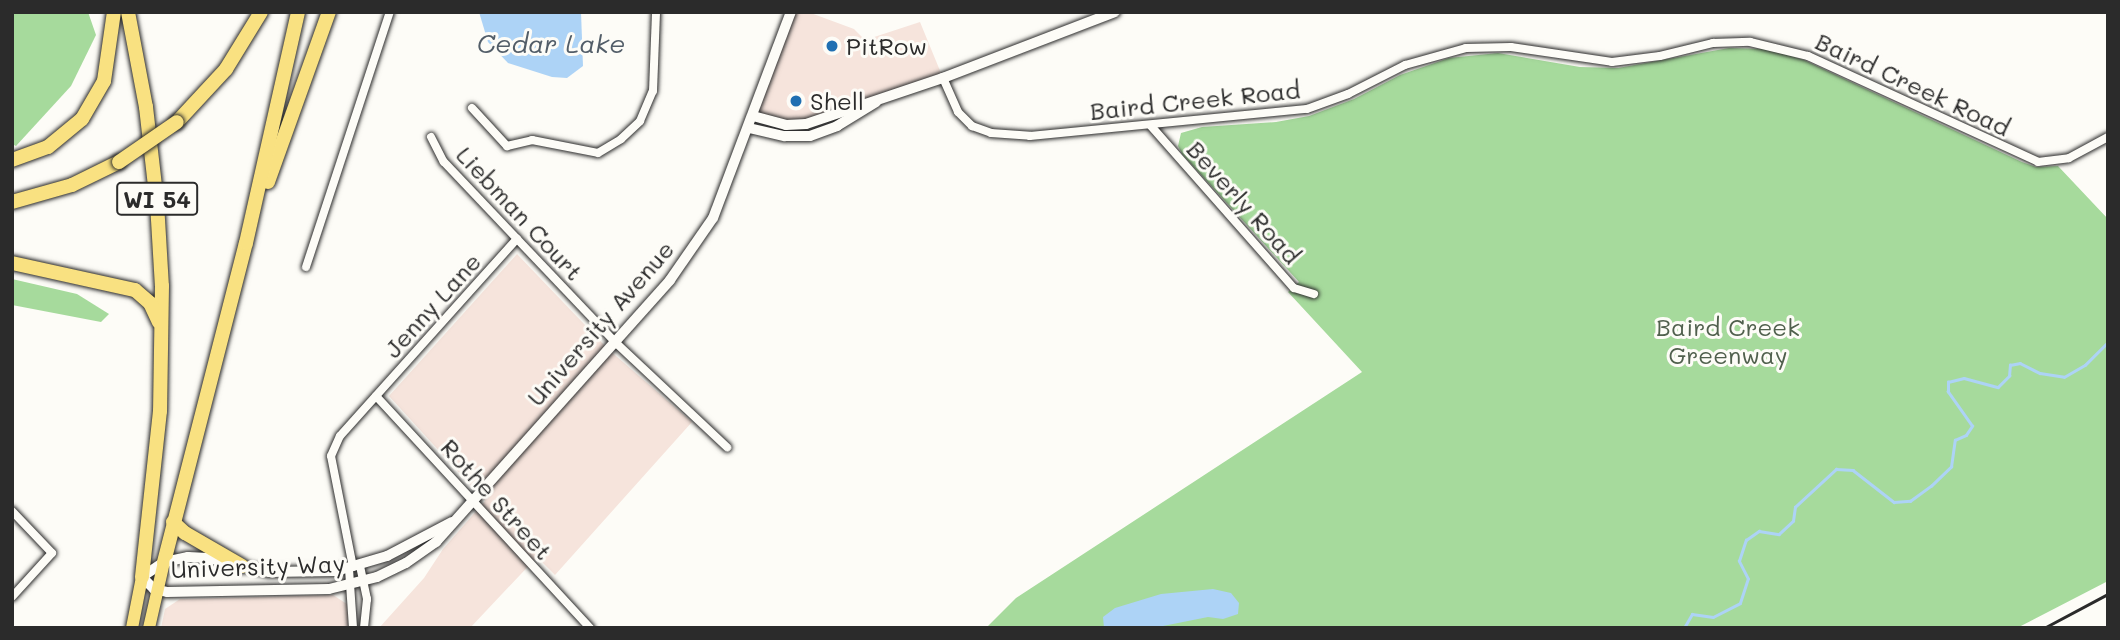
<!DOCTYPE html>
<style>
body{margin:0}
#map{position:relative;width:2120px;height:640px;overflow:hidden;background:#fdfcf7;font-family:Mali,sans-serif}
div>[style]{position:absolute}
.built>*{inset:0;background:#f6e4dc}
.green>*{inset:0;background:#a6da9c}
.water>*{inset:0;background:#add3f6}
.stream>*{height:2.5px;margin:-1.25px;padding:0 1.25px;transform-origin:1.25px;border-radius:1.25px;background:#add3f6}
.roads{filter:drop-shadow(0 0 2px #2b2b2b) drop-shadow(0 0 2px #2b2b2b)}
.street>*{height:8px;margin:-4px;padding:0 4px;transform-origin:4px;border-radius:4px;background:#fdfcf7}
.secondary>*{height:10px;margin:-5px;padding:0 5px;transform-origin:5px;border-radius:5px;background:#fdfcf7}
.primary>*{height:12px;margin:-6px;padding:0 6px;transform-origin:6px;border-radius:6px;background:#f9e181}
.highway>*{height:14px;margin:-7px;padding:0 7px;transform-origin:7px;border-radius:7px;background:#f9e181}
.rail>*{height:2.5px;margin:-1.25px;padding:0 1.25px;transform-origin:1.25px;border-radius:1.25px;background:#2b2b2b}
.bridges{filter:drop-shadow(0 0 2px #2b2b2b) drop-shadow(0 0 2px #2b2b2b)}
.highway-bridge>*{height:14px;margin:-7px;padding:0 7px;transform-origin:7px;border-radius:7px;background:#f9e181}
.dots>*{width:19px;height:19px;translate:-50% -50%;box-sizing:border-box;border:4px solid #fdfcf7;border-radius:50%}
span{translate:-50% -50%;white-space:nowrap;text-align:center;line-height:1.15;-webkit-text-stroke:6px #fdfcf7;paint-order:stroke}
.shield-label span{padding:2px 5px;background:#fdfcf7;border:2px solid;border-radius:5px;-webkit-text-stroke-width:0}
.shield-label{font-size:23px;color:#2b2b2b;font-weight:700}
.poi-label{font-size:24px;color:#2b2b2b}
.left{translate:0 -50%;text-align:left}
.street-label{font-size:24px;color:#2b2b2b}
.park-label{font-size:24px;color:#50604d}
.water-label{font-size:26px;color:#525d68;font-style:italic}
.frame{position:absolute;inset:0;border:14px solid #2b2b2b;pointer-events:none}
</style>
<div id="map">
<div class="built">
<div style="clip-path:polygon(791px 12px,808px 12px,854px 29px,865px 40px,920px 22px,943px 78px,806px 124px,753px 116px)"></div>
<div style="clip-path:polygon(517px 254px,608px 349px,692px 422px,555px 575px,537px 557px,470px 628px,379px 628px,424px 578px,443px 549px,485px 501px,389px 396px)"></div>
<div style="clip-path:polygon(333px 595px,347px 604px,349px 628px,161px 628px,165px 609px,180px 599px)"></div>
</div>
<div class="green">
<div style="clip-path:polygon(12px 12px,88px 12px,96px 35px,71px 86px,16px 146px,12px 144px)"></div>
<div style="clip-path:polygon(1729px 48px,1768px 49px,1804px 60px,2022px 162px,2036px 167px,2058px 166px,2108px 219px,2108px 581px,2017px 628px,986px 628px,1016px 598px,1362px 372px,1288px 292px,1299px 282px,1182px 154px,1178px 146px,1181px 133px,1202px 127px,1276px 122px,1309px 116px,1354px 99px,1400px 75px,1449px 58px,1498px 53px,1580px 67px,1618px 68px)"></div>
<div style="clip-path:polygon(12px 279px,77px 294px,109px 314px,101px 322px,12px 305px)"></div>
</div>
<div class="water">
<div style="clip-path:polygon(479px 12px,581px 12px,583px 66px,567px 78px,552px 77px,508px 63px,488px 42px)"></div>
<div style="clip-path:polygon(1213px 589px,1231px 593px,1239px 603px,1238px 614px,1223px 619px,1208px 617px,1153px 628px,1104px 628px,1103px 617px,1115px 608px,1161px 594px)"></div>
</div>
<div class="stream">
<div style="left:1684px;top:628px;width:16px;rotate:-60deg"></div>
<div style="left:1692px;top:614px;width:21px;rotate:8deg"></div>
<div style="left:1713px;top:617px;width:30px;rotate:-27deg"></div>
<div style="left:1740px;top:603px;width:25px;rotate:-72deg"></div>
<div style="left:1748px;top:579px;width:20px;rotate:-117deg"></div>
<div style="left:1739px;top:561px;width:22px;rotate:-72deg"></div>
<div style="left:1746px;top:540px;width:16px;rotate:-35deg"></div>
<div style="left:1759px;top:531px;width:20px;rotate:9deg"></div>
<div style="left:1779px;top:534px;width:19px;rotate:-43deg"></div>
<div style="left:1793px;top:521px;width:14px;rotate:-82deg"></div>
<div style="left:1795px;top:507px;width:56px;rotate:-42.8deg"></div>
<div style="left:1836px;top:469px;width:17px;rotate:3deg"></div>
<div style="left:1853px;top:470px;width:52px;rotate:38deg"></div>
<div style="left:1894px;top:502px;width:16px;rotate:-4deg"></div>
<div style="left:1910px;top:501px;width:26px;rotate:-36deg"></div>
<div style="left:1931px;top:486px;width:28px;rotate:-44deg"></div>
<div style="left:1951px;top:467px;width:27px;rotate:-82deg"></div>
<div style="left:1955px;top:440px;width:12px;rotate:-24deg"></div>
<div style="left:1966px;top:435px;width:11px;rotate:-56deg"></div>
<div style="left:1972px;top:426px;width:42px;rotate:-125.2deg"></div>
<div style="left:1948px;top:392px;width:10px;rotate:-90deg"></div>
<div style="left:1948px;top:382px;width:16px;rotate:-14deg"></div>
<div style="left:1964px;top:378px;width:35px;rotate:15deg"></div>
<div style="left:1998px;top:387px;width:16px;rotate:-45deg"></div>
<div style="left:2009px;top:376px;width:11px;rotate:-85deg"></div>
<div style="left:2010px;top:365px;width:10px;rotate:-11deg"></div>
<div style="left:2020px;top:363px;width:22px;rotate:27deg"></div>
<div style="left:2040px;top:373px;width:24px;rotate:9deg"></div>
<div style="left:2064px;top:377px;width:24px;rotate:-30deg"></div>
<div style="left:2085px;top:365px;width:33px;rotate:-45deg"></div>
</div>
<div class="roads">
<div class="street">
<div style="left:943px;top:78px;width:37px;rotate:66deg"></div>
<div style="left:958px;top:112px;width:20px;rotate:45deg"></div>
<div style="left:972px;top:126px;width:20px;rotate:20deg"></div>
<div style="left:991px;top:133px;width:39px;rotate:4deg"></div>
<div style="left:1030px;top:136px;width:278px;rotate:-5.6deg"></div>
<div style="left:1307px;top:109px;width:44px;rotate:-20.1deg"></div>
<div style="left:1348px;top:94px;width:64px;rotate:-27deg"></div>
<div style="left:1405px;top:65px;width:63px;rotate:-15.6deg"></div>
<div style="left:1466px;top:48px;width:45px;rotate:-1.3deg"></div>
<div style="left:1511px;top:47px;width:102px;rotate:8.4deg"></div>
<div style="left:1612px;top:62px;width:48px;rotate:-7.1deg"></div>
<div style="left:1660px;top:56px;width:55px;rotate:-13.8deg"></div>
<div style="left:1713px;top:43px;width:37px;rotate:-2deg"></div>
<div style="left:1750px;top:42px;width:60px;rotate:13.6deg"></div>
<div style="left:1808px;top:56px;width:253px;rotate:24.7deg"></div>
<div style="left:2038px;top:162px;width:31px;rotate:-7deg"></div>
<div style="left:2069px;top:158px;width:44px;rotate:-28.3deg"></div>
<div style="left:472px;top:108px;width:52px;rotate:47.4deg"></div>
<div style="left:507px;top:146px;width:26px;rotate:-13deg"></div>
<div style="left:532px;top:140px;width:67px;rotate:11.1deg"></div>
<div style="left:598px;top:153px;width:27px;rotate:-31deg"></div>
<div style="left:621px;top:139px;width:26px;rotate:-43deg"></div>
<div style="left:640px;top:121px;width:33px;rotate:-67deg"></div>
<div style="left:653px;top:91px;width:79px;rotate:-87.8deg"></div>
<div style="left:1151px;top:126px;width:216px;rotate:48.6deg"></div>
<div style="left:1294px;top:288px;width:21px;rotate:17deg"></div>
<div style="left:431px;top:137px;width:28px;rotate:63deg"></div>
<div style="left:444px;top:162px;width:106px;rotate:46.5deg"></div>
<div style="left:517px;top:239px;width:142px;rotate:46.4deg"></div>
<div style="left:615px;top:342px;width:154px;rotate:43.2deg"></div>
<div style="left:306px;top:267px;width:268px;rotate:-71.8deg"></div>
<div style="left:376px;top:396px;width:316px;rotate:47.3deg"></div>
<div style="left:12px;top:511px;width:58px;rotate:46.4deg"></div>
<div style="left:52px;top:553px;width:59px;rotate:132.3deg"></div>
<div style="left:360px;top:566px;width:34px;rotate:78deg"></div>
<div style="left:367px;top:599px;width:29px;rotate:96deg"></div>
<div style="left:353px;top:567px;width:113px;rotate:-101.2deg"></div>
<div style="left:331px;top:456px;width:22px;rotate:-66deg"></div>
<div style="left:340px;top:436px;width:265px;rotate:-48.1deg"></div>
<div style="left:349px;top:569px;width:59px;rotate:86.1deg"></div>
</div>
<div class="secondary">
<div style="left:753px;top:116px;width:34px;rotate:15deg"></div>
<div style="left:786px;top:125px;width:20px;rotate:-3deg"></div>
<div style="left:806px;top:124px;width:145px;rotate:-18.6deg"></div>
<div style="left:943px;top:78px;width:184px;rotate:-21deg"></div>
<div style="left:749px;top:128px;width:37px;rotate:13deg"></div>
<div style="left:785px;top:136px;width:25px"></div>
<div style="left:810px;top:136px;width:29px;rotate:-20deg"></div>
<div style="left:837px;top:126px;width:46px;rotate:-31.6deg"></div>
<div style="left:452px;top:522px;width:73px;rotate:152.4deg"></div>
<div style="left:387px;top:556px;width:53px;rotate:163.6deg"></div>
<div style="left:336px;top:571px;width:67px;rotate:179.1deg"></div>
<div style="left:269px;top:572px;width:63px;rotate:-167.1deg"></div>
<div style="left:208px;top:558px;width:20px;rotate:-177deg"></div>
<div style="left:188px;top:557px;width:25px;rotate:168deg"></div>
<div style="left:164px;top:562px;width:27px;rotate:146deg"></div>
<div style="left:142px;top:577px;width:17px;rotate:45deg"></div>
<div style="left:154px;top:589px;width:13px;rotate:13deg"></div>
<div style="left:167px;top:592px;width:162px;rotate:-1.1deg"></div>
<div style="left:329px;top:589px;width:49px;rotate:-14deg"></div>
<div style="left:377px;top:577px;width:32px;rotate:-26deg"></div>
<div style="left:406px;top:563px;width:37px;rotate:-35deg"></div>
<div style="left:436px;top:542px;width:351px;rotate:-48.2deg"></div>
<div style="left:670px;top:280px;width:75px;rotate:-55.3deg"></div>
<div style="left:713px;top:218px;width:220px;rotate:-69.3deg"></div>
</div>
<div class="primary">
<div style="left:132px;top:628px;width:52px;rotate:-78.9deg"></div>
<div style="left:149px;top:628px;width:68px;rotate:-77.2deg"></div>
</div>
<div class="highway">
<div style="left:128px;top:12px;width:97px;rotate:79.3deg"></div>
<div style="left:146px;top:107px;width:97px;rotate:83.5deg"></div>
<div style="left:157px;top:203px;width:83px;rotate:86.6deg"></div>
<div style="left:162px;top:286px;width:125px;rotate:90.9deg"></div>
<div style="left:160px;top:411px;width:167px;rotate:96.2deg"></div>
<div style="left:177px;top:122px;width:72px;rotate:-47.2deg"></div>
<div style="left:226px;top:69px;width:67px;rotate:-58.4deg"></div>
<div style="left:12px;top:160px;width:38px;rotate:-20deg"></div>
<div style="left:48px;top:147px;width:44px;rotate:-39.5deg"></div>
<div style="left:82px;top:119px;width:44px;rotate:-59.9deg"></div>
<div style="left:104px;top:81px;width:70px;rotate:-81.8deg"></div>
<div style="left:268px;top:182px;width:181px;rotate:-70.3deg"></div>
<div style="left:12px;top:202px;width:62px;rotate:-15.8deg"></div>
<div style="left:72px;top:185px;width:52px;rotate:-26.1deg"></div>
<div style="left:12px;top:263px;width:126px;rotate:12.4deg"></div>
<div style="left:135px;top:290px;width:20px;rotate:41deg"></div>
<div style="left:150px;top:303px;width:21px;rotate:65deg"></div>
<div style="left:173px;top:522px;width:16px;rotate:43deg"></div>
<div style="left:185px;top:533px;width:66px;rotate:30.1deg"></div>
<div style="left:164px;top:562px;width:329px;rotate:-75.6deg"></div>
<div style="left:246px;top:243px;width:237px;rotate:-77.3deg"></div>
</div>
</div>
<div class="rail">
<div style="left:2044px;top:628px;width:72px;rotate:-28deg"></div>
</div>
<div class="bridges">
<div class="highway-bridge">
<div style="left:119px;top:162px;width:70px;rotate:-34.6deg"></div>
</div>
</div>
<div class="dots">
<div style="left:832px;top:46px;background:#1f6fb2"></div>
<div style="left:796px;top:101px;background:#1f6fb2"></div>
</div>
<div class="shield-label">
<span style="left:157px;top:199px">WI 54</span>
</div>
<div class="poi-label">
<span class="left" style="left:846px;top:46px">PitRow</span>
<span class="left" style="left:810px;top:101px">Shell</span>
</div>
<div class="street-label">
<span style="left:1913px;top:84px;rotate:25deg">Baird Creek Road</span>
<span style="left:1195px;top:100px;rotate:-6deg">Baird Creek Road</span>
<span style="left:1244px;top:202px;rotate:48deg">Beverly Road</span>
<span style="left:520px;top:213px;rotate:47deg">Liebman Court</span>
<span style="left:432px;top:305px;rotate:-48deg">Jenny Lane</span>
<span style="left:600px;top:323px;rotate:-49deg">University Avenue</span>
<span style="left:497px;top:499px;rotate:48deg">Rothe Street</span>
<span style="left:258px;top:566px;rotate:-2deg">University Way</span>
</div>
<div class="park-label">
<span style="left:1728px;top:341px">Baird Creek<br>Greenway</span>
</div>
<div class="water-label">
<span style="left:551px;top:44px">Cedar Lake</span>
</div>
<div class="frame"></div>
</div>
